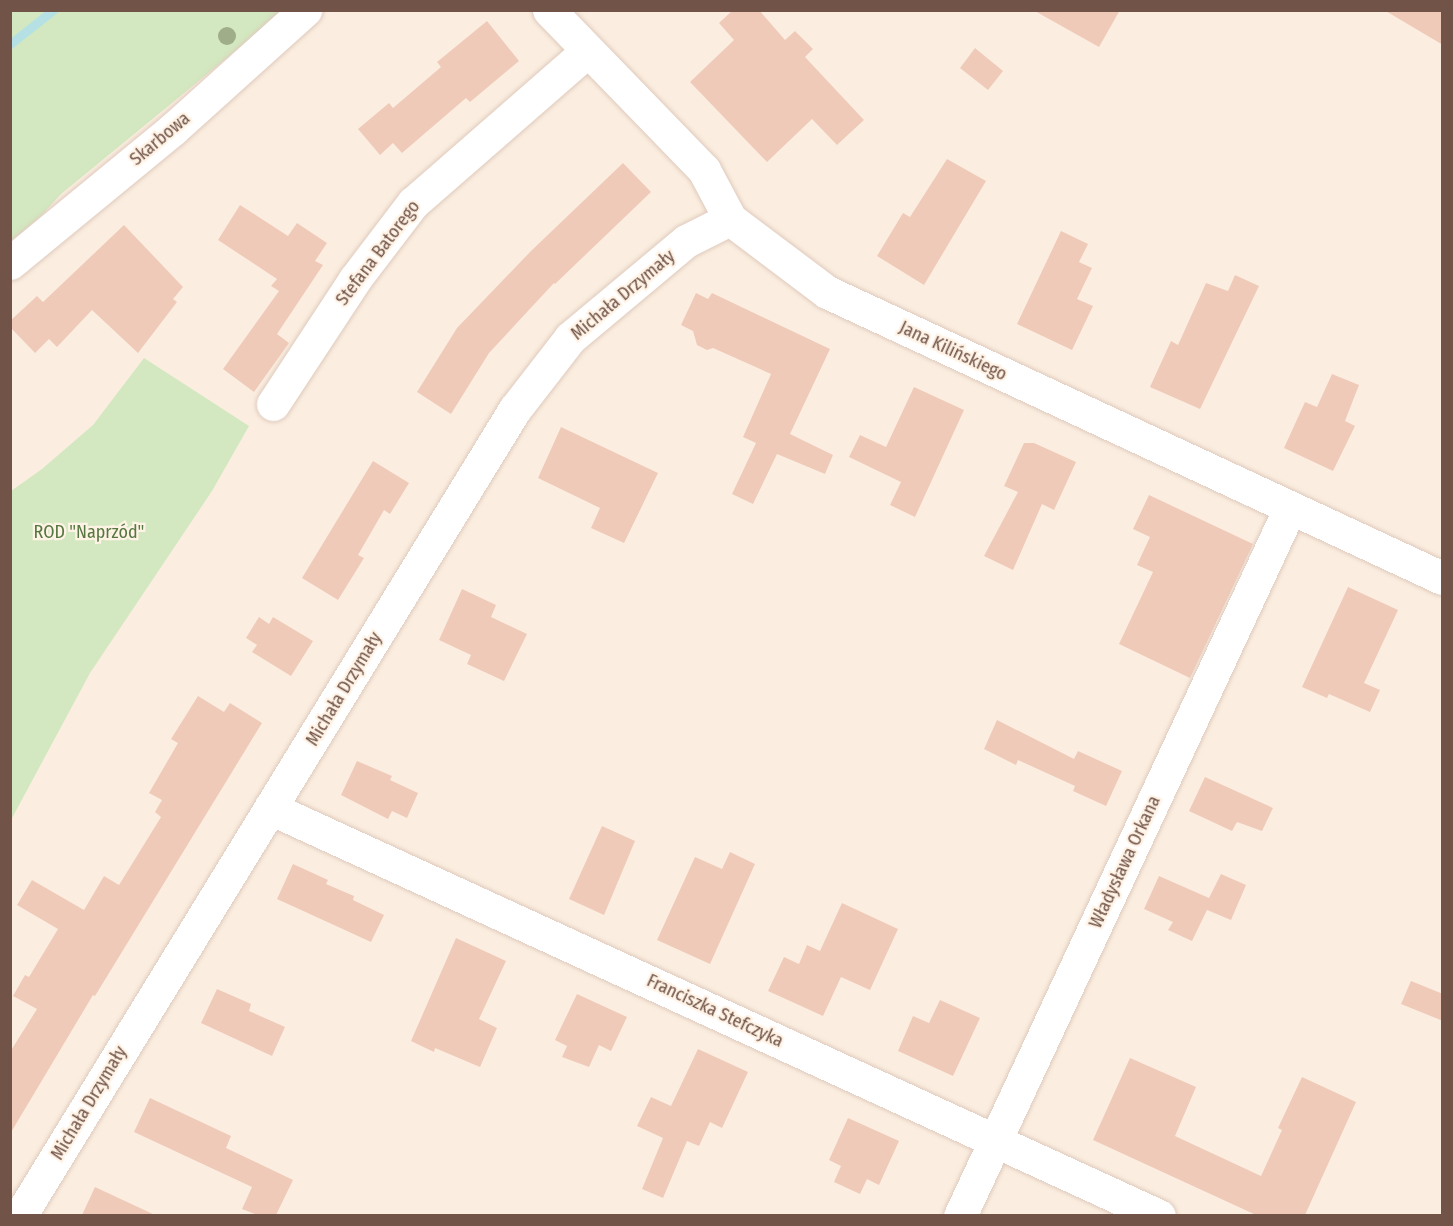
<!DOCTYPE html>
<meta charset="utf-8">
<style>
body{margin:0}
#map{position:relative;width:1453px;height:1226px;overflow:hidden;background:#fbeee0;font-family:"Fira Sans Condensed",sans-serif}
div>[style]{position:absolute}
.green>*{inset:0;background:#d3e8c0}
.stream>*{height:9px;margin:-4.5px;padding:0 4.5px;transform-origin:4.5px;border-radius:4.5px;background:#b6e1e4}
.building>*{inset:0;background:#f0cab9}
.roads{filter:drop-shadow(0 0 2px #dfcabd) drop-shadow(0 0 2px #dfcabd)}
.street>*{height:33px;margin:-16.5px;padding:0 16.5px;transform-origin:16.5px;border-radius:16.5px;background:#fff}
.trees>*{width:18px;height:18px;margin:-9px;border-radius:50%;background:#a0ad89}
span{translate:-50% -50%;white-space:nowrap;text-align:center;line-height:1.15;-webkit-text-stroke:4.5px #fff3e6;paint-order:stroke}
.street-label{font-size:18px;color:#715348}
.park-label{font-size:18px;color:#557741}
.frame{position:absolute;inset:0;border:12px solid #715348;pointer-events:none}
</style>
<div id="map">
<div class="green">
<div style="clip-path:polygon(11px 11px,284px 11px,61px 194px,42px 215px,11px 242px)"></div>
<div style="clip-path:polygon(144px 358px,249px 426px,212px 491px,90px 673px,11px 820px,11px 491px,42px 469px,93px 425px)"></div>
</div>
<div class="stream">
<div style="left:10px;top:44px;width:55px;rotate:-38.3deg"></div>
</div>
<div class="building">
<div style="clip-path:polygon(733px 10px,759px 10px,785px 40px,795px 31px,813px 49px,805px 57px,864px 120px,837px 145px,812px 119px,767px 162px,690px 82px,734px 40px,719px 23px)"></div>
<div style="clip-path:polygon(1033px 10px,1120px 10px,1099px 47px)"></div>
<div style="clip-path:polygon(1384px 10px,1443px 10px,1443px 45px)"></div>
<div style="clip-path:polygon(487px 21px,519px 61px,470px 102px,466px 98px,402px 153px,393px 143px,380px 155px,358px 129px,389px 103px,393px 108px,441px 67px,437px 62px)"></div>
<div style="clip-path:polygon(975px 48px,1003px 71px,988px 90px,960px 68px)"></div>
<div style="clip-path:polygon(947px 159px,986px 181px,924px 285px,877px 256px,903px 213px,910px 217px)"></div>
<div style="clip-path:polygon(623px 163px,651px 192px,555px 284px,554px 283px,489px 353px,451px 414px,417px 392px,457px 328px,531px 251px)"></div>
<div style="clip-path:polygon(240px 205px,288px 236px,297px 223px,327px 243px,315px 261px,323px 265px,277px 334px,289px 343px,254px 392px,223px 369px,279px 291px,271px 286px,277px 279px,218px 240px)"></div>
<div style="clip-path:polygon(124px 225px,183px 287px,173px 299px,177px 302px,138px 353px,92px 310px,57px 347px,49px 339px,35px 353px,10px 327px,10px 321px,37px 296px,43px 302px)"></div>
<div style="clip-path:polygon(1061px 231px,1088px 244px,1079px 262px,1092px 268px,1077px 299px,1093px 306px,1072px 350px,1017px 324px)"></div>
<div style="clip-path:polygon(1235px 275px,1259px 286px,1200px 409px,1150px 387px,1171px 341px,1178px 345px,1206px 283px,1228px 291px)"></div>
<div style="clip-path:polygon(696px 293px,708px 299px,712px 293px,830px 349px,790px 434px,833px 455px,825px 474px,777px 454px,753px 504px,732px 494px,756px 443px,743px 437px,771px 374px,713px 348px,707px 350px,697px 345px,693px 331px,681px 325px)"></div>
<div style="clip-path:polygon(1332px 374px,1359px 385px,1345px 421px,1355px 426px,1333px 471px,1284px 448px,1305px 402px,1317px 407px)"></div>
<div style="clip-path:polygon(914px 387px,964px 410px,915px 517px,890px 505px,901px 482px,849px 457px,860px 435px,886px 447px)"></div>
<div style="clip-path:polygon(561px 427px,658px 473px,624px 543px,591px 528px,600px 508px,538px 478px)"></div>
<div style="clip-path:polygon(1024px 443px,1034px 443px,1076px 462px,1054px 510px,1042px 504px,1013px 570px,984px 556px,1018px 492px,1004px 486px)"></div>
<div style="clip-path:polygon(373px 461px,409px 483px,390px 514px,384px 510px,358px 555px,364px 558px,338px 600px,302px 578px)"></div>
<div style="clip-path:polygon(1149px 495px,1253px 544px,1190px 678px,1119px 644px,1153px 572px,1137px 565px,1150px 537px,1133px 529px)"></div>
<div style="clip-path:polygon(1348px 587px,1398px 610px,1364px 683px,1380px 690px,1370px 712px,1329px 694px,1327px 698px,1302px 687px)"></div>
<div style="clip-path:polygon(462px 589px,496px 605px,491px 617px,527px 634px,504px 681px,467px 664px,471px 655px,439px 640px)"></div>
<div style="clip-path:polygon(259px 617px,269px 624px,273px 617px,313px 641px,291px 676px,252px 652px,257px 645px,246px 638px)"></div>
<div style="clip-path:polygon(198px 696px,224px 712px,230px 703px,262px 723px,95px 996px,93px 995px,10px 1134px,10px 1052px,37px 1009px,13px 996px,25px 975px,29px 977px,58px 929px,17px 905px,32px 880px,84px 910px,104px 876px,119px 885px,161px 817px,155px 812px,162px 800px,149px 793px,178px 743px,171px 739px)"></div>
<div style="clip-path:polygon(997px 720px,1074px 759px,1078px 751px,1122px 771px,1106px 806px,1073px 791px,1075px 786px,1018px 760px,1016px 765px,984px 749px)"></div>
<div style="clip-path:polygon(357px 761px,392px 776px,390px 780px,418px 793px,407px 818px,392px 811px,388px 819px,341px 795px)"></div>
<div style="clip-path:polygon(1205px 777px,1273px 808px,1262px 831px,1237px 822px,1232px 831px,1189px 811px)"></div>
<div style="clip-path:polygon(602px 826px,635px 841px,604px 915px,569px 899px)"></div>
<div style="clip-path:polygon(730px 852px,755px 864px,710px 964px,657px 940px,695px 857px,722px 869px)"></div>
<div style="clip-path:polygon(293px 864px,328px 880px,326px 884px,354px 896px,353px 900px,384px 915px,371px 942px,277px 899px)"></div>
<div style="clip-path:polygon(1221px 874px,1246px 885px,1231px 920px,1207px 910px,1192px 941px,1168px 930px,1173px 922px,1144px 909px,1159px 876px,1209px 898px)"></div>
<div style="clip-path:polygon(842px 903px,898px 929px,870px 990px,841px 977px,823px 1016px,768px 991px,784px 957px,799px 964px,807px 945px,820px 951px)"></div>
<div style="clip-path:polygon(456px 938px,506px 961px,479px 1019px,497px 1028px,480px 1067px,435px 1048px,434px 1052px,411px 1041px)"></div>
<div style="clip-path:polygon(1411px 981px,1443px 994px,1443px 1021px,1401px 1004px)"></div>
<div style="clip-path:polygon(217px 989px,251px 1004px,249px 1011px,285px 1027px,272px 1056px,201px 1023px)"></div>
<div style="clip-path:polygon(577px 994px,627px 1017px,611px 1051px,599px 1045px,589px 1067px,562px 1057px,567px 1046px,555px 1040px)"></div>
<div style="clip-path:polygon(940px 1000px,980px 1018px,953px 1076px,898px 1051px,913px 1016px,929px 1023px)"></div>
<div style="clip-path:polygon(698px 1049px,748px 1072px,722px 1128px,710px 1122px,699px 1146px,687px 1141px,663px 1198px,642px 1189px,663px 1138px,637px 1126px,651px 1097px,671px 1106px)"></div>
<div style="clip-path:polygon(1130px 1058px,1196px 1087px,1175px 1136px,1261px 1176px,1282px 1130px,1278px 1128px,1302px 1077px,1356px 1102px,1305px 1215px,1256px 1215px,1093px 1140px)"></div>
<div style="clip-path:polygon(150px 1098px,231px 1136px,226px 1148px,293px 1180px,276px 1215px,257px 1215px,242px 1209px,252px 1187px,134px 1132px)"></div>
<div style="clip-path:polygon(848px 1118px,899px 1141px,879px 1185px,867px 1179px,860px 1194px,834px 1182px,841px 1166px,829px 1160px)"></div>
<div style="clip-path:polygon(95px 1187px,155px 1215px,82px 1215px)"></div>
</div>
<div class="roads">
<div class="street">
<div style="left:549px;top:10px;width:223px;rotate:45.9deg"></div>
<div style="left:704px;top:170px;width:55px;rotate:62deg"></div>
<div style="left:730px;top:219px;width:121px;rotate:37deg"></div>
<div style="left:827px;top:292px;width:678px;rotate:24.94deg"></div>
<div style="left:10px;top:263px;width:211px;rotate:-39.4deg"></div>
<div style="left:173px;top:129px;width:178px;rotate:-42deg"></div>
<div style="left:273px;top:404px;width:149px;rotate:-56.7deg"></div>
<div style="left:355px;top:279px;width:96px;rotate:-52.7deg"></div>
<div style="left:413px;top:203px;width:231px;rotate:-41.1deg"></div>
<div style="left:270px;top:808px;width:978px;rotate:24.65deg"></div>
<div style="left:20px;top:1216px;width:947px;rotate:-58.48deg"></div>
<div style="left:515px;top:409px;width:90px;rotate:-52.2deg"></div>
<div style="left:570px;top:338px;width:151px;rotate:-39.9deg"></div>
<div style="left:686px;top:241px;width:49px;rotate:-26.6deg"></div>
<div style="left:960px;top:1216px;width:781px;rotate:-65.01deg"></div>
</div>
</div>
<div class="trees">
<div style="left:227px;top:36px"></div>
</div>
<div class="street-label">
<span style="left:160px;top:139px;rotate:-40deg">Skarbowa</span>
<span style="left:378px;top:253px;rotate:-53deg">Stefana Batorego</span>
<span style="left:623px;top:295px;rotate:-40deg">Michała Drzymały</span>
<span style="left:953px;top:351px;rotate:25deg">Jana Kilińskiego</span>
<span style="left:344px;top:689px;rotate:-59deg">Michała Drzymały</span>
<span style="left:1125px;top:862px;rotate:-65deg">Władysława Orkana</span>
<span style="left:715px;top:1011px;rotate:25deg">Franciszka Stefczyka</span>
<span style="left:89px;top:1103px;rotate:-59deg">Michała Drzymały</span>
</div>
<div class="park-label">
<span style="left:89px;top:532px">ROD "Naprzód"</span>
</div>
<div class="frame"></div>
</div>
